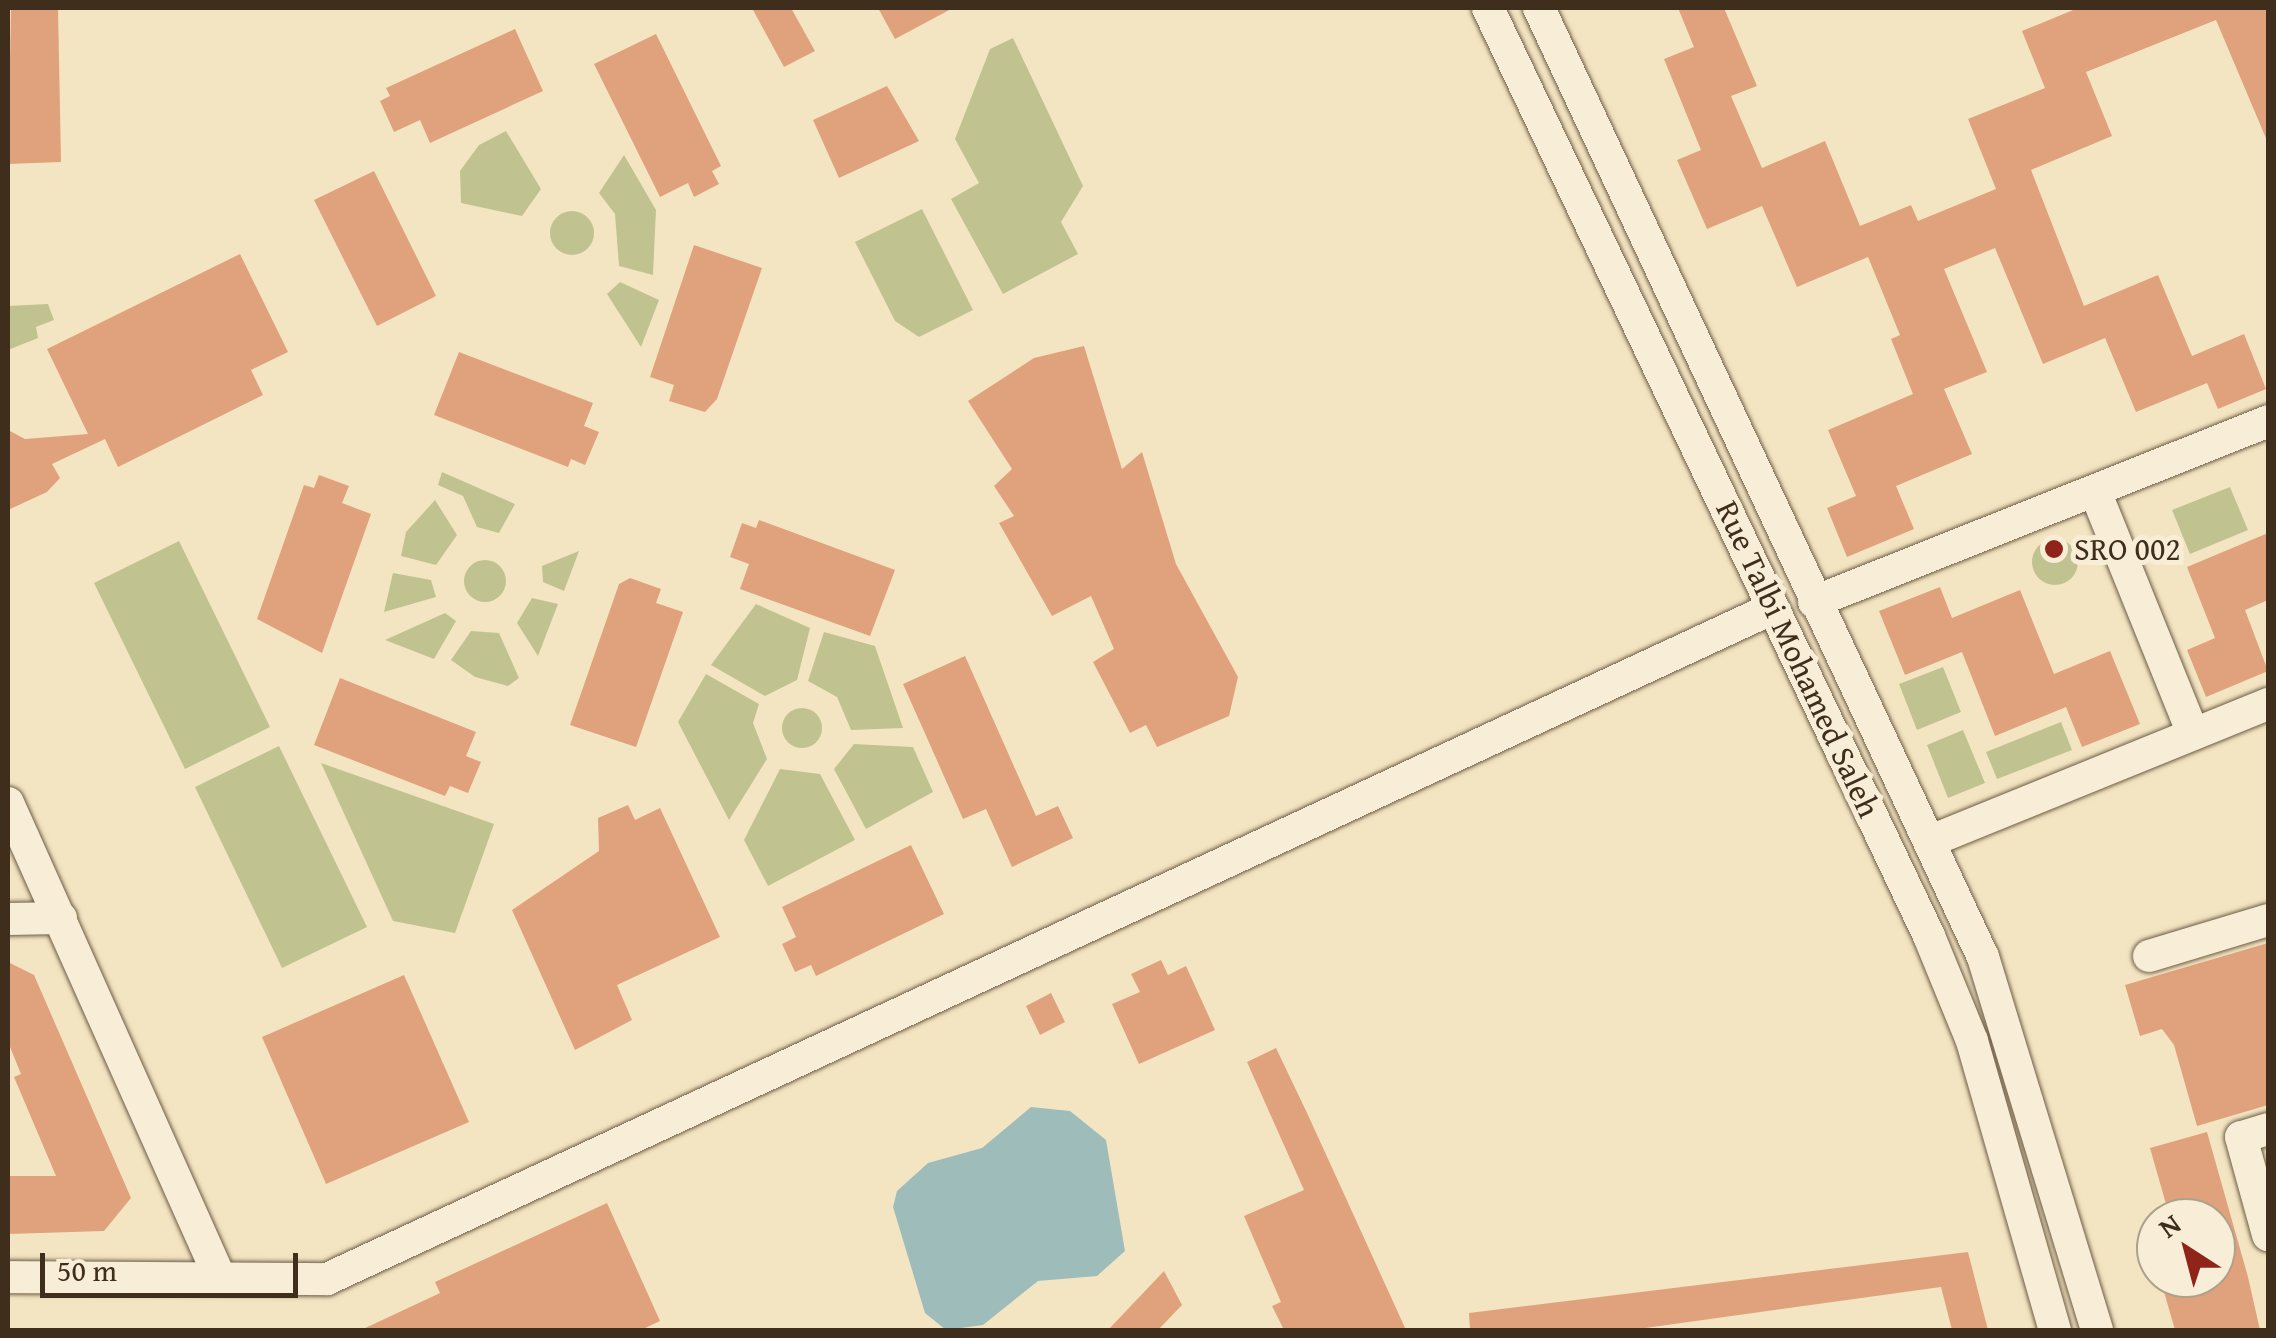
<!DOCTYPE html>
<style>
body{margin:0}
#map{position:relative;width:2276px;height:1338px;overflow:hidden;background:#f4e5c2;font-family:"Gentium Book Plus",serif}
div>[style]{position:absolute}
.green>*{inset:0;background:#c0c390}
.round{border-radius:50%}
.water>*{inset:0;background:#9ebdba}
.building>*{inset:0;background:#e0a27c}
.roads{filter:drop-shadow(0 0 2px #6d5c46) drop-shadow(0 0 2px #6d5c46)}
.street>*{height:32px;margin:-16px;padding:0 16px;transform-origin:16px;border-radius:16px;background:#f8eed7}
.dots>*{width:28px;height:28px;translate:-50% -50%;box-sizing:border-box;border:5px solid #f8eed7;border-radius:50%}
span{translate:-50% -50%;white-space:nowrap;text-align:center;line-height:1.15;-webkit-text-stroke:10px #f8eed7;paint-order:stroke}
.poi-label{font-size:32px;color:#402e1c}
.left{translate:0 -50%;text-align:left}
.street-label{font-size:32px;color:#402e1c}
.frame{position:absolute;inset:0;border:10px solid #402e1c;pointer-events:none}
.north{position:absolute;left:2136px;top:1198px;width:100px;height:100px;box-sizing:border-box;background:#f8eed7;border:2px solid #aea18c;border-radius:50%;rotate:324deg;font-size:28px;font-weight:700;line-height:40px;text-align:center;color:#402e1c}
.north::after{content:'';display:block;margin:auto;width:35px;height:45px;background:#8f2418;clip-path:polygon(50% 0,100% 100%,50% 72%,0 100%)}
.scale{position:absolute;left:40px;top:1253px;width:258px;height:45px;box-sizing:border-box;border:5px solid #402e1c;border-top:0;padding-left:12px;font-size:30px;line-height:35px;white-space:nowrap;color:#402e1c;-webkit-text-stroke:8px #f8eed7;paint-order:stroke}
</style>
<div id="map">
<div class="green">
<div style="clip-path:polygon(1013px 38px,1083px 186px,1061px 222px,1078px 254px,1003px 294px,951px 199px,979px 183px,955px 139px,990px 49px)"></div>
<div style="clip-path:polygon(506px 131px,541px 189px,522px 216px,461px 203px,460px 171px,479px 145px)"></div>
<div style="clip-path:polygon(624px 155px,656px 210px,653px 275px,619px 266px,615px 214px,599px 193px)"></div>
<div style="clip-path:polygon(922px 209px,973px 310px,919px 337px,895px 321px,855px 242px)"></div>
<div class="round" style="left:550px;top:211px;width:44px;height:44px"></div>
<div style="clip-path:polygon(620px 282px,659px 300px,641px 347px,607px 294px)"></div>
<div style="clip-path:polygon(48px 304px,54px 320px,36px 327px,38px 338px,8px 350px,8px 306px)"></div>
<div style="clip-path:polygon(442px 472px,515px 504px,499px 533px,477px 527px,463px 496px,438px 485px)"></div>
<div style="clip-path:polygon(2230px 487px,2248px 530px,2190px 554px,2172px 510px)"></div>
<div style="clip-path:polygon(435px 500px,457px 535px,436px 565px,401px 556px,406px 532px)"></div>
<div class="round" style="left:2032px;top:539px;width:46px;height:46px"></div>
<div style="clip-path:polygon(179px 541px,270px 727px,185px 769px,94px 583px)"></div>
<div style="clip-path:polygon(579px 551px,564px 591px,543px 582px,542px 566px)"></div>
<div class="round" style="left:464px;top:560px;width:42px;height:42px"></div>
<div style="clip-path:polygon(393px 573px,431px 580px,436px 597px,384px 612px)"></div>
<div style="clip-path:polygon(532px 598px,558px 604px,538px 656px,517px 623px)"></div>
<div style="clip-path:polygon(756px 604px,810px 628px,797px 680px,765px 696px,711px 665px)"></div>
<div style="clip-path:polygon(445px 613px,456px 621px,434px 659px,385px 640px)"></div>
<div style="clip-path:polygon(471px 631px,499px 633px,519px 678px,508px 686px,475px 677px,451px 660px)"></div>
<div style="clip-path:polygon(824px 632px,875px 646px,903px 728px,851px 730px,837px 697px,808px 681px)"></div>
<div style="clip-path:polygon(1943px 667px,1961px 712px,1917px 730px,1899px 684px)"></div>
<div style="clip-path:polygon(706px 674px,759px 704px,753px 723px,767px 759px,729px 820px,678px 722px)"></div>
<div class="round" style="left:782px;top:708px;width:40px;height:40px"></div>
<div style="clip-path:polygon(2061px 722px,2072px 750px,1997px 779px,1986px 752px)"></div>
<div style="clip-path:polygon(1963px 730px,1985px 783px,1948px 798px,1927px 745px)"></div>
<div style="clip-path:polygon(854px 744px,913px 747px,933px 792px,866px 829px,834px 769px)"></div>
<div style="clip-path:polygon(279px 746px,367px 927px,282px 968px,195px 787px)"></div>
<div style="clip-path:polygon(321px 763px,494px 824px,455px 933px,393px 921px)"></div>
<div style="clip-path:polygon(780px 769px,820px 774px,855px 840px,768px 886px,744px 840px)"></div>
</div>
<div class="water">
<div style="clip-path:polygon(1031px 1107px,1070px 1111px,1106px 1140px,1125px 1251px,1097px 1276px,1038px 1281px,983px 1325px,946px 1330px,925px 1313px,893px 1207px,897px 1191px,928px 1163px,982px 1148px)"></div>
</div>
<div class="building">
<div style="clip-path:polygon(11px 8px,58px 8px,61px 162px,8px 164px)"></div>
<div style="clip-path:polygon(752px 8px,791px 8px,815px 51px,784px 67px)"></div>
<div style="clip-path:polygon(878px 8px,953px 8px,895px 39px)"></div>
<div style="clip-path:polygon(1678px 8px,1724px 8px,1757px 86px,1731px 96px,1762px 168px,1825px 141px,1860px 226px,1911px 205px,1918px 221px,1996px 189px,1968px 119px,2045px 88px,2022px 31px,2078px 8px,2268px 8px,2268px 143px,2216px 20px,2086px 72px,2112px 136px,2031px 170px,2084px 306px,2158px 275px,2192px 356px,2244px 334px,2266px 389px,2218px 409px,2207px 383px,2136px 412px,2105px 338px,2043px 364px,1995px 248px,1944px 269px,1987px 372px,1944px 389px,1972px 454px,1896px 486px,1914px 529px,1847px 557px,1827px 508px,1856px 496px,1828px 430px,1913px 394px,1891px 339px,1900px 335px,1868px 257px,1797px 287px,1762px 206px,1707px 229px,1677px 160px,1701px 150px,1664px 59px,1694px 47px)"></div>
<div style="clip-path:polygon(515px 29px,543px 91px,430px 143px,420px 120px,394px 132px,380px 101px,390px 96px,386px 88px)"></div>
<div style="clip-path:polygon(656px 34px,721px 166px,712px 171px,719px 184px,694px 197px,688px 183px,660px 197px,594px 64px)"></div>
<div style="clip-path:polygon(887px 86px,919px 141px,839px 178px,813px 120px)"></div>
<div style="clip-path:polygon(374px 171px,436px 296px,377px 326px,314px 200px)"></div>
<div style="clip-path:polygon(694px 245px,762px 268px,717px 399px,705px 412px,669px 401px,674px 385px,650px 377px)"></div>
<div style="clip-path:polygon(240px 254px,288px 352px,251px 370px,263px 395px,118px 467px,105px 439px,52px 464px,60px 478px,47px 492px,8px 510px,8px 430px,25px 439px,88px 434px,47px 349px)"></div>
<div style="clip-path:polygon(1084px 346px,1122px 469px,1142px 452px,1176px 564px,1238px 677px,1229px 716px,1157px 747px,1146px 725px,1130px 733px,1093px 662px,1114px 649px,1091px 596px,1052px 616px,999px 523px,1014px 516px,994px 486px,1012px 469px,968px 401px,1034px 358px)"></div>
<div style="clip-path:polygon(459px 352px,593px 403px,584px 426px,599px 432px,585px 465px,571px 459px,568px 467px,434px 415px)"></div>
<div style="clip-path:polygon(319px 475px,349px 486px,342px 503px,371px 514px,322px 653px,257px 619px,304px 485px,314px 488px)"></div>
<div style="clip-path:polygon(759px 520px,895px 570px,870px 636px,740px 589px,749px 564px,730px 557px,742px 523px,756px 528px)"></div>
<div style="clip-path:polygon(2268px 533px,2268px 600px,2245px 610px,2268px 671px,2206px 697px,2187px 650px,2215px 638px,2187px 567px)"></div>
<div style="clip-path:polygon(630px 578px,661px 589px,656px 603px,683px 612px,636px 747px,570px 725px,619px 584px)"></div>
<div style="clip-path:polygon(1940px 587px,1952px 618px,2020px 590px,2054px 674px,2110px 651px,2140px 724px,2082px 747px,2066px 707px,1995px 736px,1962px 652px,1905px 675px,1879px 611px)"></div>
<div style="clip-path:polygon(965px 656px,1036px 816px,1058px 806px,1073px 838px,1012px 867px,986px 809px,963px 819px,903px 684px)"></div>
<div style="clip-path:polygon(340px 678px,476px 732px,466px 756px,481px 762px,468px 793px,450px 786px,445px 796px,314px 745px)"></div>
<div style="clip-path:polygon(628px 805px,635px 820px,660px 808px,720px 937px,617px 985px,632px 1020px,575px 1050px,512px 910px,599px 851px,598px 818px)"></div>
<div style="clip-path:polygon(911px 845px,944px 914px,816px 976px,811px 965px,795px 972px,782px 944px,796px 937px,782px 907px)"></div>
<div style="clip-path:polygon(2268px 943px,2268px 1105px,2197px 1126px,2174px 1045px,2162px 1029px,2140px 1036px,2125px 985px)"></div>
<div style="clip-path:polygon(1161px 960px,1168px 975px,1186px 966px,1215px 1030px,1139px 1064px,1112px 1004px,1140px 992px,1131px 974px)"></div>
<div style="clip-path:polygon(8px 962px,34px 975px,131px 1198px,104px 1231px,8px 1234px,8px 1176px,56px 1176px,14px 1077px,21px 1074px,8px 1042px)"></div>
<div style="clip-path:polygon(404px 975px,469px 1122px,326px 1184px,262px 1037px)"></div>
<div style="clip-path:polygon(1051px 993px,1065px 1022px,1040px 1035px,1026px 1006px)"></div>
<div style="clip-path:polygon(1276px 1048px,1308px 1115px,1406px 1330px,1284px 1330px,1272px 1306px,1281px 1302px,1244px 1216px,1304px 1190px,1247px 1062px)"></div>
<div style="clip-path:polygon(2207px 1132px,2248px 1277px,2260px 1330px,2175px 1330px,2160px 1278px,2216px 1278px,2216px 1218px,2170px 1218px,2150px 1148px)"></div>
<div style="clip-path:polygon(607px 1203px,660px 1321px,641px 1330px,361px 1330px,440px 1293px,435px 1282px)"></div>
<div style="clip-path:polygon(1968px 1252px,1988px 1330px,1952px 1330px,1941px 1287px,1631px 1330px,1470px 1330px,1469px 1313px)"></div>
<div style="clip-path:polygon(1164px 1271px,1182px 1305px,1158px 1330px,1108px 1330px)"></div>
</div>
<div class="roads">
<div class="street">
<div style="left:1488px;top:8px;width:1027px;rotate:64.58deg"></div>
<div style="left:1929px;top:936px;width:113px;rotate:67.7deg"></div>
<div style="left:1972px;top:1041px;width:301px;rotate:74deg"></div>
<div style="left:1539px;top:8px;width:1048px;rotate:64.93deg"></div>
<div style="left:1983px;top:957px;width:390px;rotate:73deg"></div>
<div style="left:2095px;top:491px;width:262px;rotate:68deg"></div>
<div style="left:1814px;top:602px;width:489px;rotate:-21.7deg"></div>
<div style="left:8px;top:803px;width:520px;rotate:65.95deg"></div>
<div style="left:1933px;top:840px;width:362px;rotate:-22.1deg"></div>
<div style="left:8px;top:919px;width:53px;rotate:-1.1deg"></div>
<div style="left:2149px;top:956px;width:124px;rotate:-16.8deg"></div>
<div style="left:2268px;top:1129px;width:28px;rotate:163deg"></div>
<div style="left:2241px;top:1137px;width:102px;rotate:74.6deg"></div>
<div style="left:8px;top:1277px;width:319px;rotate:0.4deg"></div>
<div style="left:327px;top:1279px;width:1594px;rotate:-24.89deg"></div>
</div>
</div>
<div class="dots">
<div style="left:2054px;top:549px;background:#8f2418"></div>
</div>
<div class="poi-label">
<span class="left" style="left:2074px;top:549px">SRO 002</span>
</div>
<div class="street-label">
<span style="left:1798px;top:659px;rotate:65deg">Rue Talbi Mohamed Saleh</span>
</div>
<div class="frame"></div>
<div class="north">N</div>
<div class="scale">50 m</div>
</div>
